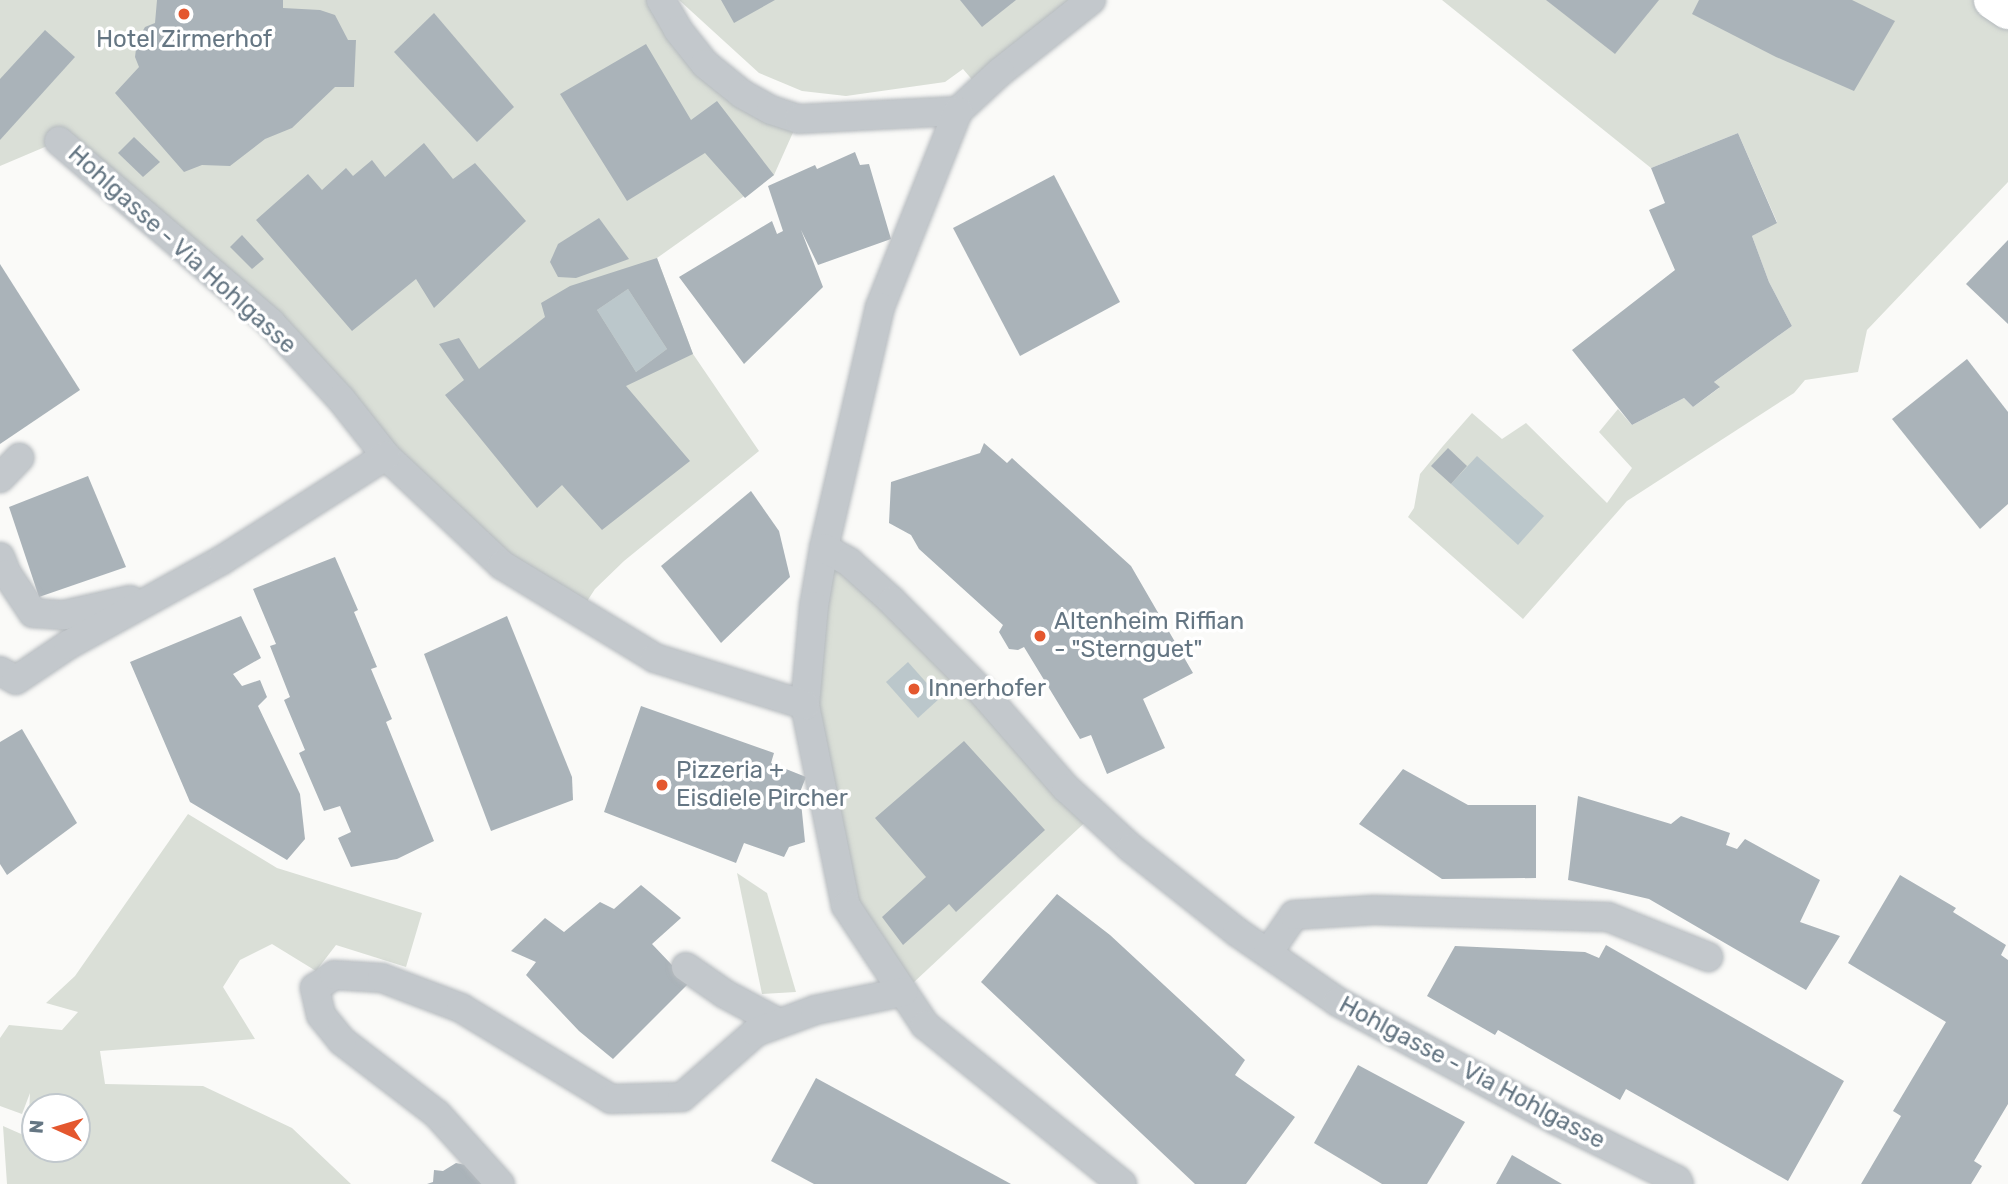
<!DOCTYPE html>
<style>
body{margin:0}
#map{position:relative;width:2008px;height:1184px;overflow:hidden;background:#fafaf8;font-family:Rubik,sans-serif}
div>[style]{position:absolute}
.green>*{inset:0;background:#dadfd7}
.water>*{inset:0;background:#bbc7cb}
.building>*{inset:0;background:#aab3b9}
.roads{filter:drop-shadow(0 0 2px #b5babe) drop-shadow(0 0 2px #b5babe)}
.lane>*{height:28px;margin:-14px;padding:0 14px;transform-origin:14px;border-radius:14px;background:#c3c8cc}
.primary>*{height:38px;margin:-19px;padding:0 19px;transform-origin:19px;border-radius:19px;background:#fff}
.dots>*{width:19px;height:19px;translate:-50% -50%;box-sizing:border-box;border:4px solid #fff;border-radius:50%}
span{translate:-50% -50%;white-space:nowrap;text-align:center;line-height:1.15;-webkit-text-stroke:7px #fff;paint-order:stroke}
.poi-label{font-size:24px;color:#657683}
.left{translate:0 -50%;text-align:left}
.street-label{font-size:24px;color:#657683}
.north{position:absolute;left:21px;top:1093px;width:70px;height:70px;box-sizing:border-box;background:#fff;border:2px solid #c1c8cd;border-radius:50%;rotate:274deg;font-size:19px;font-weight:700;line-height:28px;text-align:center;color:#657683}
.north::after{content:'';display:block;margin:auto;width:24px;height:32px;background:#e4572e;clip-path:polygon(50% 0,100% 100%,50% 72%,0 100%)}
</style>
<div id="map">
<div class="green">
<div style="clip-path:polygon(0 0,661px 0,678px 30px,799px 119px,774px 175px,657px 258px,693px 354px,759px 451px,624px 561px,595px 589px,580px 612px,502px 565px,341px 399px,59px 141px,0 166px)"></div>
<div style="clip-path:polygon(679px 0,1091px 0,981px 90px,963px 69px,945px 82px,846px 96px,802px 91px,759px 73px)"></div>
<div style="clip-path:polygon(1442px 0,1993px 0,2008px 10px,2008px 182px,1867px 330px,1858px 372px,1805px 380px,1794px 393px,1627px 501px,1523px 619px,1408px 517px,1414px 508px,1420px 474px,1443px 446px,1472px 413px,1502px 439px,1526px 423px,1607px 503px,1632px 468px,1599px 432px,1618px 409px,1632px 425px,1684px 398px,1693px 407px,1719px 388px,1714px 382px,1792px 326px,1769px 282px,1752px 236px,1777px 222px,1738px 133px,1651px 168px)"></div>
<div style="clip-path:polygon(824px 548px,1094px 814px,913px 983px,846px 906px,805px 705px)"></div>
<div style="clip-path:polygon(evenodd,188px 814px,277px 868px,422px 913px,406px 967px,336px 945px,316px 971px,272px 944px,240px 960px,223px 987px,255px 1039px,100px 1051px,105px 1084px,203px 1086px,292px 1128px,351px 1184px,7px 1184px,3px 1126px,28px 1137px,30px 1093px,22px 1114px,0 1106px,0 1038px,9px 1025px,62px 1030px,78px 1012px,46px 1003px,75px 976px,188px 814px,35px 1107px,77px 1107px,77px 1149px,35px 1149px,35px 1107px)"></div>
<div style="clip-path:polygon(737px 873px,767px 893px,796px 992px,762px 994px)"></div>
</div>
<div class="water">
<div style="clip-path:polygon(628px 289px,667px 349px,636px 372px,597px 310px)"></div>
<div style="clip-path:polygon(1477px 456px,1544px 516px,1518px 545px,1451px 484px)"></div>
<div style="clip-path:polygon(908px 662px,940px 698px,918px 718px,886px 682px)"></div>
</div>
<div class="building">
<div style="clip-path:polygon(157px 0,283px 0,283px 8px,320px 10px,335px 15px,348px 40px,356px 40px,354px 87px,335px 87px,292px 128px,265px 139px,230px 166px,202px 165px,184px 172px,115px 93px,139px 67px,135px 57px,137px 41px,145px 27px,155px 23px)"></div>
<div style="clip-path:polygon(721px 0,775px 0,734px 23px)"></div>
<div style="clip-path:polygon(960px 0,1016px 0,982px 27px)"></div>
<div style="clip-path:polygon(1546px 0,1659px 0,1615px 54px)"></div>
<div style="clip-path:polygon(1699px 0,1852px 0,1895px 21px,1854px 91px,1776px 57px,1692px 14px)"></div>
<div style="clip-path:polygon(434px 13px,514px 107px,477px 142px,394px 52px)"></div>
<div style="clip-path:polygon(45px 30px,75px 57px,0 140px,0 79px)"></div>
<div style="clip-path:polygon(646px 44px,691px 120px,717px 101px,774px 175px,745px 198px,705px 153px,627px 201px,560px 94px)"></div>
<div style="clip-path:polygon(1738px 133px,1777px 223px,1752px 236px,1769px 282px,1792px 326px,1714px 382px,1720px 387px,1693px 407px,1684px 398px,1632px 425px,1572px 350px,1675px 270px,1649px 210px,1665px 203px,1651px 168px)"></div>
<div style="clip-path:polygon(134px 137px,160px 162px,143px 177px,118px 153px)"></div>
<div style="clip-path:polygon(424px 143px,453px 179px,475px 163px,526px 221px,434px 308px,416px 279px,352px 331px,256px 220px,308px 174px,322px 190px,346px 168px,353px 176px,372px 160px,385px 177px)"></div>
<div style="clip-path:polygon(855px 152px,860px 165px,869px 164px,891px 239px,818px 265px,801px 230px,823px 287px,744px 364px,679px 277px,772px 221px,777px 234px,783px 231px,768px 186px,815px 165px,817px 169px)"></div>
<div style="clip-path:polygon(1054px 175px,1120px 302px,1020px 356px,953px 228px)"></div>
<div style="clip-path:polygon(599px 218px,629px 259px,576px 278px,558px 277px,550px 262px,558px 244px)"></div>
<div style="clip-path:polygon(242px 235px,264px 259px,252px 269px,230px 247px)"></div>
<div style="clip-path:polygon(2008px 240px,2008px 324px,1966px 284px)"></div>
<div style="clip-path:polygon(evenodd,657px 258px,693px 354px,626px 386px,690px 461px,602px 530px,562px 485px,537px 508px,445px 395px,464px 380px,439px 344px,459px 338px,479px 369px,545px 317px,541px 303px,570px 286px,657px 258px,628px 289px,667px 349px,636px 372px,597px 310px,628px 289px)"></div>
<div style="clip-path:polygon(0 264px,80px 390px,0 444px)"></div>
<div style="clip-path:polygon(1967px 359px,2008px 412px,2008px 504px,1980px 529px,1892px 419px)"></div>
<div style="clip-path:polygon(984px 443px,1007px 463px,1012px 458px,1131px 566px,1193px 673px,1143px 699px,1165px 748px,1107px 774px,1091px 735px,1080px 739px,1024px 647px,1018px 650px,1009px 649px,999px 632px,1003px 625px,919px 549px,911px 535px,889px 523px,891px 482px,980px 453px)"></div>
<div style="clip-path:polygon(1448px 448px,1467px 466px,1451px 484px,1431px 466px)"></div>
<div style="clip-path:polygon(88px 476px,126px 567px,39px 597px,9px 507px)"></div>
<div style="clip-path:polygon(751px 491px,779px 531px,790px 577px,721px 643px,661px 566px)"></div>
<div style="clip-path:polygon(335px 557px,358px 610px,354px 612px,377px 667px,371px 669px,392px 719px,386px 722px,434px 841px,397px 859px,351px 867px,338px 838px,351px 832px,340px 806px,324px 811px,299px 753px,305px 750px,284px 700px,290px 697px,270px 646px,276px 644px,253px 589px)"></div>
<div style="clip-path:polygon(241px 616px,261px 658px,233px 674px,242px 686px,260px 680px,267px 697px,258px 706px,300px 794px,305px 839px,287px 860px,190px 802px,130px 662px)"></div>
<div style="clip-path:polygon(507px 616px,572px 777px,573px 800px,491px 831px,424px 654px)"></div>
<div style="clip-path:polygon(641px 706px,774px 753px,771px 763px,806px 777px,800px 792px,805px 842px,789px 847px,784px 857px,744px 843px,736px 863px,604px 812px)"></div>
<div style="clip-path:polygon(22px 729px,77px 823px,7px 875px,0 864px,0 742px)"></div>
<div style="clip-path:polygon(964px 741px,1045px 830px,956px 912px,949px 904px,903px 945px,882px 917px,926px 877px,875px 818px)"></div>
<div style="clip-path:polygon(1403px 769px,1468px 805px,1536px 805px,1536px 878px,1442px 879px,1359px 824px)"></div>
<div style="clip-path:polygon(1578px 796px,1671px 824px,1681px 816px,1730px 833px,1726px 845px,1737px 849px,1745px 839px,1820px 880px,1800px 922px,1840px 936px,1806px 990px,1649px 899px,1568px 880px)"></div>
<div style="clip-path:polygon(1900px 875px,1956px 908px,1953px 912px,2006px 945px,2001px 955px,2008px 960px,2008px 1104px,1974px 1161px,1982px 1166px,1971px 1184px,1861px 1184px,1901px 1116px,1893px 1111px,1946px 1022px,1848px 963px)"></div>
<div style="clip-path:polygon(641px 885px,681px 918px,652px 944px,689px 983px,613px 1059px,579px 1031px,526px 975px,536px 962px,511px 951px,545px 918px,564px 932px,600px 902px,614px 909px)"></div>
<div style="clip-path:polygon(1057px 894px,1110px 935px,1245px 1060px,1235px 1075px,1295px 1117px,1246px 1184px,1195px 1184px,981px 982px)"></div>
<div style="clip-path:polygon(1606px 945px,1844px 1081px,1788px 1181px,1626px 1089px,1620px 1100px,1498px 1030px,1495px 1035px,1427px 996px,1455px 946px,1585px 952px,1599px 958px)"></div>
<div style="clip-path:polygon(1358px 1065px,1465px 1122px,1427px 1184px,1382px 1184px,1314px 1143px)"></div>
<div style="clip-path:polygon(816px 1078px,1011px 1184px,814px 1184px,771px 1161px)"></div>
<div style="clip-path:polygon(1512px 1155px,1562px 1184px,1496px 1184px)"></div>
<div style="clip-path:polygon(456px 1163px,470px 1166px,482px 1184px,427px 1184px,433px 1182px,434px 1170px,443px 1171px)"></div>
</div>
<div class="roads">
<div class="lane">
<div style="left:661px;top:0;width:34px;rotate:60deg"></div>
<div style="left:678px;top:30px;width:43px;rotate:51.5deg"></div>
<div style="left:705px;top:64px;width:48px;rotate:39deg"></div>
<div style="left:742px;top:94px;width:33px;rotate:29deg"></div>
<div style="left:771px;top:110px;width:29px;rotate:18deg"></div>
<div style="left:799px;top:119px;width:159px;rotate:-2.9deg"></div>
<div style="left:1091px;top:0;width:116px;rotate:141.6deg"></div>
<div style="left:1000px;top:72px;width:57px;rotate:137.1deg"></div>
<div style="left:958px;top:111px;width:211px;rotate:111.7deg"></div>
<div style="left:880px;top:307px;width:247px;rotate:103.1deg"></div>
<div style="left:824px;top:548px;width:59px;rotate:99.8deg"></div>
<div style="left:814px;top:606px;width:99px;rotate:95.2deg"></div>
<div style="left:805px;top:705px;width:205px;rotate:78.5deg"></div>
<div style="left:846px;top:906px;width:143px;rotate:56.4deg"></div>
<div style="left:925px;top:1025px;width:253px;rotate:38.9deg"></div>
<div style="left:59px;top:141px;width:279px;rotate:40.6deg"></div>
<div style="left:271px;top:323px;width:103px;rotate:47.4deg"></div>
<div style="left:341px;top:399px;width:73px;rotate:51.7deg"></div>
<div style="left:386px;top:456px;width:159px;rotate:43.2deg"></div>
<div style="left:502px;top:565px;width:179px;rotate:31.3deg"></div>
<div style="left:655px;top:658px;width:157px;rotate:17.4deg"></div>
<div style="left:0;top:478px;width:28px;rotate:-46deg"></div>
<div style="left:824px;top:548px;width:29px;rotate:29deg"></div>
<div style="left:849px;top:562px;width:58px;rotate:42.2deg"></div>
<div style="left:892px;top:601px;width:129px;rotate:45.3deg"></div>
<div style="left:983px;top:693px;width:126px;rotate:48.9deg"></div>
<div style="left:1066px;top:788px;width:88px;rotate:42.7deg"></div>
<div style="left:1131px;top:848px;width:135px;rotate:38.4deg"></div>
<div style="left:1237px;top:932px;width:123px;rotate:34.7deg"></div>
<div style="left:1338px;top:1002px;width:248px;rotate:28.4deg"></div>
<div style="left:1556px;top:1120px;width:135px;rotate:26.4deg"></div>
<div style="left:1677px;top:1180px;width:4px;rotate:63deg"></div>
<div style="left:0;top:557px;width:18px;rotate:68deg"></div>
<div style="left:7px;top:574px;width:47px;rotate:56.3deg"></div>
<div style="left:33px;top:613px;width:31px;rotate:4deg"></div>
<div style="left:64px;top:615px;width:68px;rotate:-12.8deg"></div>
<div style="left:0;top:671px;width:18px;rotate:29deg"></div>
<div style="left:16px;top:680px;width:63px;rotate:-33.9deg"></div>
<div style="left:68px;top:645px;width:176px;rotate:-28.9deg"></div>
<div style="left:222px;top:560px;width:194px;rotate:-32.4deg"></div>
<div style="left:1268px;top:953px;width:46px;rotate:-55.6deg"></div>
<div style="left:1294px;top:915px;width:80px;rotate:-3.6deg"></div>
<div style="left:1374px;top:910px;width:234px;rotate:1.7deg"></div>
<div style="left:1608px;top:917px;width:108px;rotate:21.8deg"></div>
<div style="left:686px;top:967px;width:47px;rotate:34.7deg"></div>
<div style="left:725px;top:994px;width:61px;rotate:28.2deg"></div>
<div style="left:500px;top:1184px;width:94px;rotate:-132deg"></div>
<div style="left:437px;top:1114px;width:120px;rotate:-142.5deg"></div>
<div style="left:342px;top:1041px;width:33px;rotate:-129deg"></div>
<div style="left:321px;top:1015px;width:28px;rotate:-103deg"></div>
<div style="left:315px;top:988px;width:23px;rotate:-34deg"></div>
<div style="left:334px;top:975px;width:48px;rotate:3.6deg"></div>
<div style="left:382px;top:978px;width:85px;rotate:20.8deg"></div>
<div style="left:461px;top:1008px;width:175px;rotate:31.2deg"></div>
<div style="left:611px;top:1099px;width:71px;rotate:-1.6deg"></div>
<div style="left:682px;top:1097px;width:98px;rotate:-41.3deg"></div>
<div style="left:756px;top:1032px;width:63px;rotate:-20.4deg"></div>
<div style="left:815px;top:1010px;width:90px;rotate:-11.6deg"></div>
</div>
<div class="primary">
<div style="left:1993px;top:0;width:18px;rotate:34deg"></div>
</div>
</div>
<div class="dots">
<div style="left:184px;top:14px;background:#e4572e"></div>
<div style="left:1040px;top:636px;background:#e4572e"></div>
<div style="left:914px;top:689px;background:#e4572e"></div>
<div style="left:662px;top:785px;background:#e4572e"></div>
</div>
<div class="poi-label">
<span style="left:184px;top:40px">Hotel Zirmerhof</span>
<span class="left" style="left:1054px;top:636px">Altenheim Riffian<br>- "Sternguet"</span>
<span class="left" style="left:928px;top:689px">Innerhofer</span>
<span class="left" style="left:676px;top:785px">Pizzeria +<br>Eisdiele Pircher</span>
</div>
<div class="street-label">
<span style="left:182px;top:250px;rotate:42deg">Hohlgasse - Via Hohlgasse</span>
<span style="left:1472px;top:1073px;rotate:28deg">Hohlgasse - Via Hohlgasse</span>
</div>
<div class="north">N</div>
</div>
